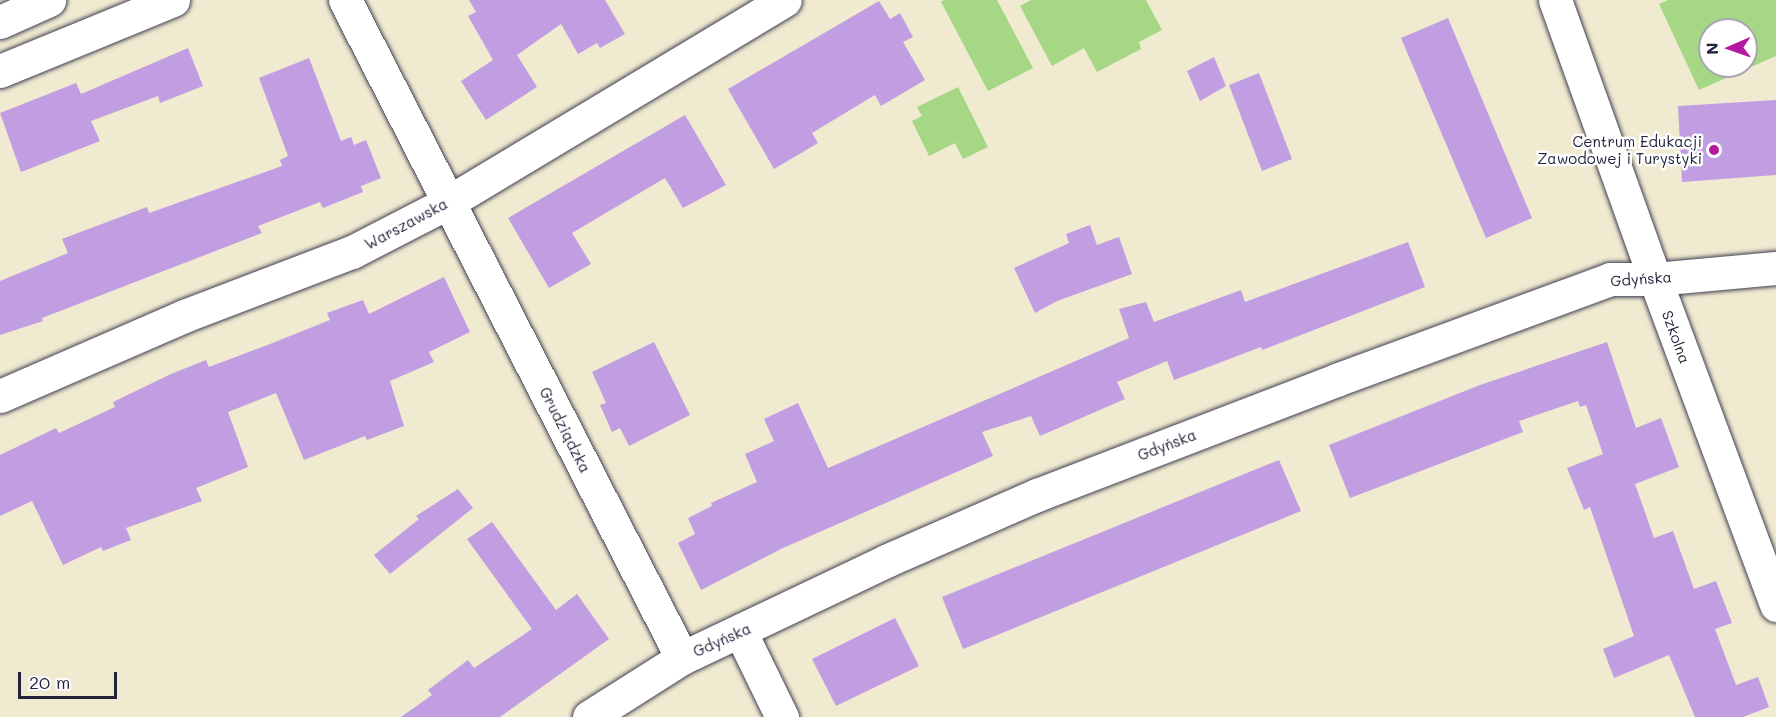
<!DOCTYPE html>
<meta charset="utf-8">
<style>
body{margin:0}
#map{position:relative;width:1776px;height:717px;overflow:hidden;background:#f0ead1;font-family:Mali,sans-serif}
div>[style]{position:absolute}
.green>*{inset:0;background:#a5d785}
.building>*{inset:0;background:#c19ee1}
.roads{filter:drop-shadow(0 0 2px #414052) drop-shadow(0 0 2px #414052)}
.minor>*{height:33px;margin:-16.5px;padding:0 16.5px;transform-origin:16.5px;border-radius:16.5px;background:#fff}
.dots>*{width:16px;height:16px;translate:-50% -50%;box-sizing:border-box;border:3px solid #fff;border-radius:50%}
span{translate:-50% -50%;white-space:nowrap;text-align:center;line-height:1.15;-webkit-text-stroke:5px #fff;paint-order:stroke}
.poi-label{font-size:15px;color:#22223b}
.right{translate:-100% -50%;text-align:right}
.street-label{font-size:15px;color:#22223b}
.north{position:absolute;left:1698px;top:18px;width:60px;height:60px;box-sizing:border-box;background:#fff;border:2px solid #a7a7b1;border-radius:50%;rotate:268deg;font-size:16px;font-weight:700;line-height:24px;text-align:center;color:#22223b}
.north::after{content:'';display:block;margin:auto;width:21px;height:27px;background:#b5179e;clip-path:polygon(50% 0,100% 100%,50% 72%,0 100%)}
.scale{position:absolute;left:18px;top:672px;width:99px;height:27px;box-sizing:border-box;border:3px solid #22223b;border-top:0;padding-left:8px;font-size:18px;line-height:21px;white-space:nowrap;color:#22223b;-webkit-text-stroke:4px #fff;paint-order:stroke}
</style>
<div id="map">
<div class="green">
<div style="clip-path:polygon(944px 0,997px 0,1033px 68px,988px 91px,941px 2px)"></div>
<div style="clip-path:polygon(1031px 0,1146px 0,1162px 30px,1139px 42px,1141px 49px,1097px 72px,1084px 48px,1052px 66px,1020px 6px)"></div>
<div style="clip-path:polygon(evenodd,1668px 0,1776px 0,1776px 56px,1699px 90px,1659px 4px,1668px 0,1710px 30px,1746px 30px,1746px 66px,1710px 66px,1710px 30px)"></div>
<div style="clip-path:polygon(958px 87px,988px 147px,963px 159px,955px 143px,929px 156px,912px 121px,922px 116px,917px 107px)"></div>
</div>
<div class="building">
<div style="clip-path:polygon(469px 0,605px 0,625px 34px,600px 48px,597px 43px,578px 54px,561px 24px,517px 55px,537px 87px,486px 120px,461px 81px,493px 60px,468px 16px,476px 12px)"></div>
<div style="clip-path:polygon(879px 1px,890px 19px,900px 13px,913px 37px,903px 42px,925px 80px,881px 106px,875px 95px,812px 133px,818px 143px,774px 169px,728px 89px)"></div>
<div style="clip-path:polygon(1448px 18px,1532px 218px,1486px 238px,1401px 38px)"></div>
<div style="clip-path:polygon(188px 48px,203px 86px,160px 103px,158px 96px,91px 121px,100px 141px,21px 172px,0 113px,76px 83px,81px 94px)"></div>
<div style="clip-path:polygon(1214px 57px,1226px 86px,1200px 101px,1187px 71px)"></div>
<div style="clip-path:polygon(309px 58px,341px 141px,351px 137px,354px 145px,366px 140px,381px 178px,361px 186px,363px 192px,323px 208px,320px 202px,258px 226px,262px 233px,42px 318px,43px 321px,0 335px,0 281px,68px 253px,62px 239px,147px 207px,149px 213px,282px 166px,280px 160px,288px 156px,259px 78px)"></div>
<div style="clip-path:polygon(1259px 73px,1292px 159px,1262px 171px,1229px 85px)"></div>
<div style="clip-path:polygon(1776px 100px,1776px 175px,1682px 182px,1678px 106px)"></div>
<div style="clip-path:polygon(685px 115px,726px 185px,683px 208px,665px 178px,572px 233px,591px 264px,549px 288px,508px 218px)"></div>
<div style="clip-path:polygon(1090px 225px,1097px 245px,1119px 237px,1132px 274px,1057px 301px,1035px 313px,1014px 268px,1069px 243px,1066px 234px)"></div>
<div style="clip-path:polygon(1408px 242px,1425px 287px,1262px 350px,1261px 347px,1174px 380px,1167px 361px,1117px 382px,1125px 399px,1040px 436px,1031px 416px,982px 432px,993px 456px,783px 548px,701px 590px,678px 543px,695px 534px,688px 518px,712px 506px,711px 503px,757px 482px,745px 454px,774px 441px,764px 419px,798px 403px,828px 468px,1129px 338px,1119px 309px,1146px 302px,1154px 322px,1241px 290px,1245px 302px)"></div>
<div style="clip-path:polygon(444px 277px,470px 332px,429px 352px,434px 362px,390px 381px,404px 426px,367px 440px,365px 436px,304px 460px,276px 393px,228px 412px,248px 467px,196px 488px,202px 501px,126px 528px,131px 540px,103px 551px,101px 547px,63px 565px,32px 501px,0 516px,0 455px,56px 428px,59px 433px,115px 407px,113px 402px,171px 374px,206px 360px,209px 367px,270px 344px,330px 320px,327px 313px,363px 300px,369px 314px)"></div>
<div style="clip-path:polygon(654px 342px,690px 415px,629px 446px,620px 428px,612px 432px,600px 405px,606px 403px,592px 372px)"></div>
<div style="clip-path:polygon(1607px 342px,1636px 428px,1661px 418px,1679px 467px,1635px 484px,1654px 538px,1673px 531px,1694px 589px,1716px 581px,1732px 623px,1715px 629px,1736px 685px,1758px 677px,1769px 707px,1743px 717px,1695px 717px,1669px 655px,1614px 678px,1603px 649px,1634px 636px,1590px 507px,1584px 510px,1567px 468px,1603px 454px,1586px 405px,1580px 407px,1578px 401px,1519px 421px,1523px 432px,1350px 498px,1329px 445px,1480px 385px)"></div>
<div style="clip-path:polygon(1279px 460px,1301px 511px,963px 649px,942px 597px)"></div>
<div style="clip-path:polygon(458px 489px,473px 508px,390px 574px,374px 555px,419px 519px,416px 516px)"></div>
<div style="clip-path:polygon(492px 522px,556px 610px,577px 594px,609px 639px,500px 717px,401px 717px,432px 695px,428px 690px,468px 660px,474px 668px,532px 629px,467px 539px)"></div>
<div style="clip-path:polygon(895px 618px,919px 666px,836px 706px,812px 659px)"></div>
</div>
<div class="roads">
<div class="minor">
<div style="left:345px;top:0;width:739px;rotate:62.88deg"></div>
<div style="left:1555px;top:0;width:296px;rotate:70.3deg"></div>
<div style="left:1655px;top:279px;width:348px;rotate:69.6deg"></div>
<div style="left:0;top:22px;width:54px;rotate:-24.2deg"></div>
<div style="left:0;top:71px;width:187px;rotate:-22.3deg"></div>
<div style="left:0;top:396px;width:201px;rotate:-23.5deg"></div>
<div style="left:184px;top:316px;width:180px;rotate:-20.9deg"></div>
<div style="left:352px;top:252px;width:107px;rotate:-27.3deg"></div>
<div style="left:447px;top:203px;width:394px;rotate:-31deg"></div>
<div style="left:740px;top:631px;width:96px;rotate:64deg"></div>
<div style="left:589px;top:717px;width:110px;rotate:-32.4deg"></div>
<div style="left:682px;top:658px;width:228px;rotate:-25.4deg"></div>
<div style="left:888px;top:560px;width:163px;rotate:-23.6deg"></div>
<div style="left:1037px;top:495px;width:320px;rotate:-21deg"></div>
<div style="left:1336px;top:380px;width:292px;rotate:-20.2deg"></div>
<div style="left:1610px;top:279px;width:45px"></div>
<div style="left:1655px;top:279px;width:121px;rotate:-5.2deg"></div>
</div>
</div>
<div class="dots">
<div style="left:1714px;top:150px;background:#b5179e"></div>
</div>
<div class="poi-label">
<span class="right" style="left:1702px;top:150px">Centrum Edukacji<br>Zawodowej i Turystyki</span>
</div>
<div class="street-label">
<span style="left:406px;top:224px;rotate:-28deg">Warszawska</span>
<span style="left:1641px;top:279px;rotate:-4deg">Gdyńska</span>
<span style="left:1676px;top:337px;rotate:70deg">Szkolna</span>
<span style="left:565px;top:430px;rotate:63deg">Grudziądzka</span>
<span style="left:1167px;top:445px;rotate:-21deg">Gdyńska</span>
<span style="left:722px;top:640px;rotate:-24deg">Gdyńska</span>
</div>
<div class="north">N</div>
<div class="scale">20 m</div>
</div>
